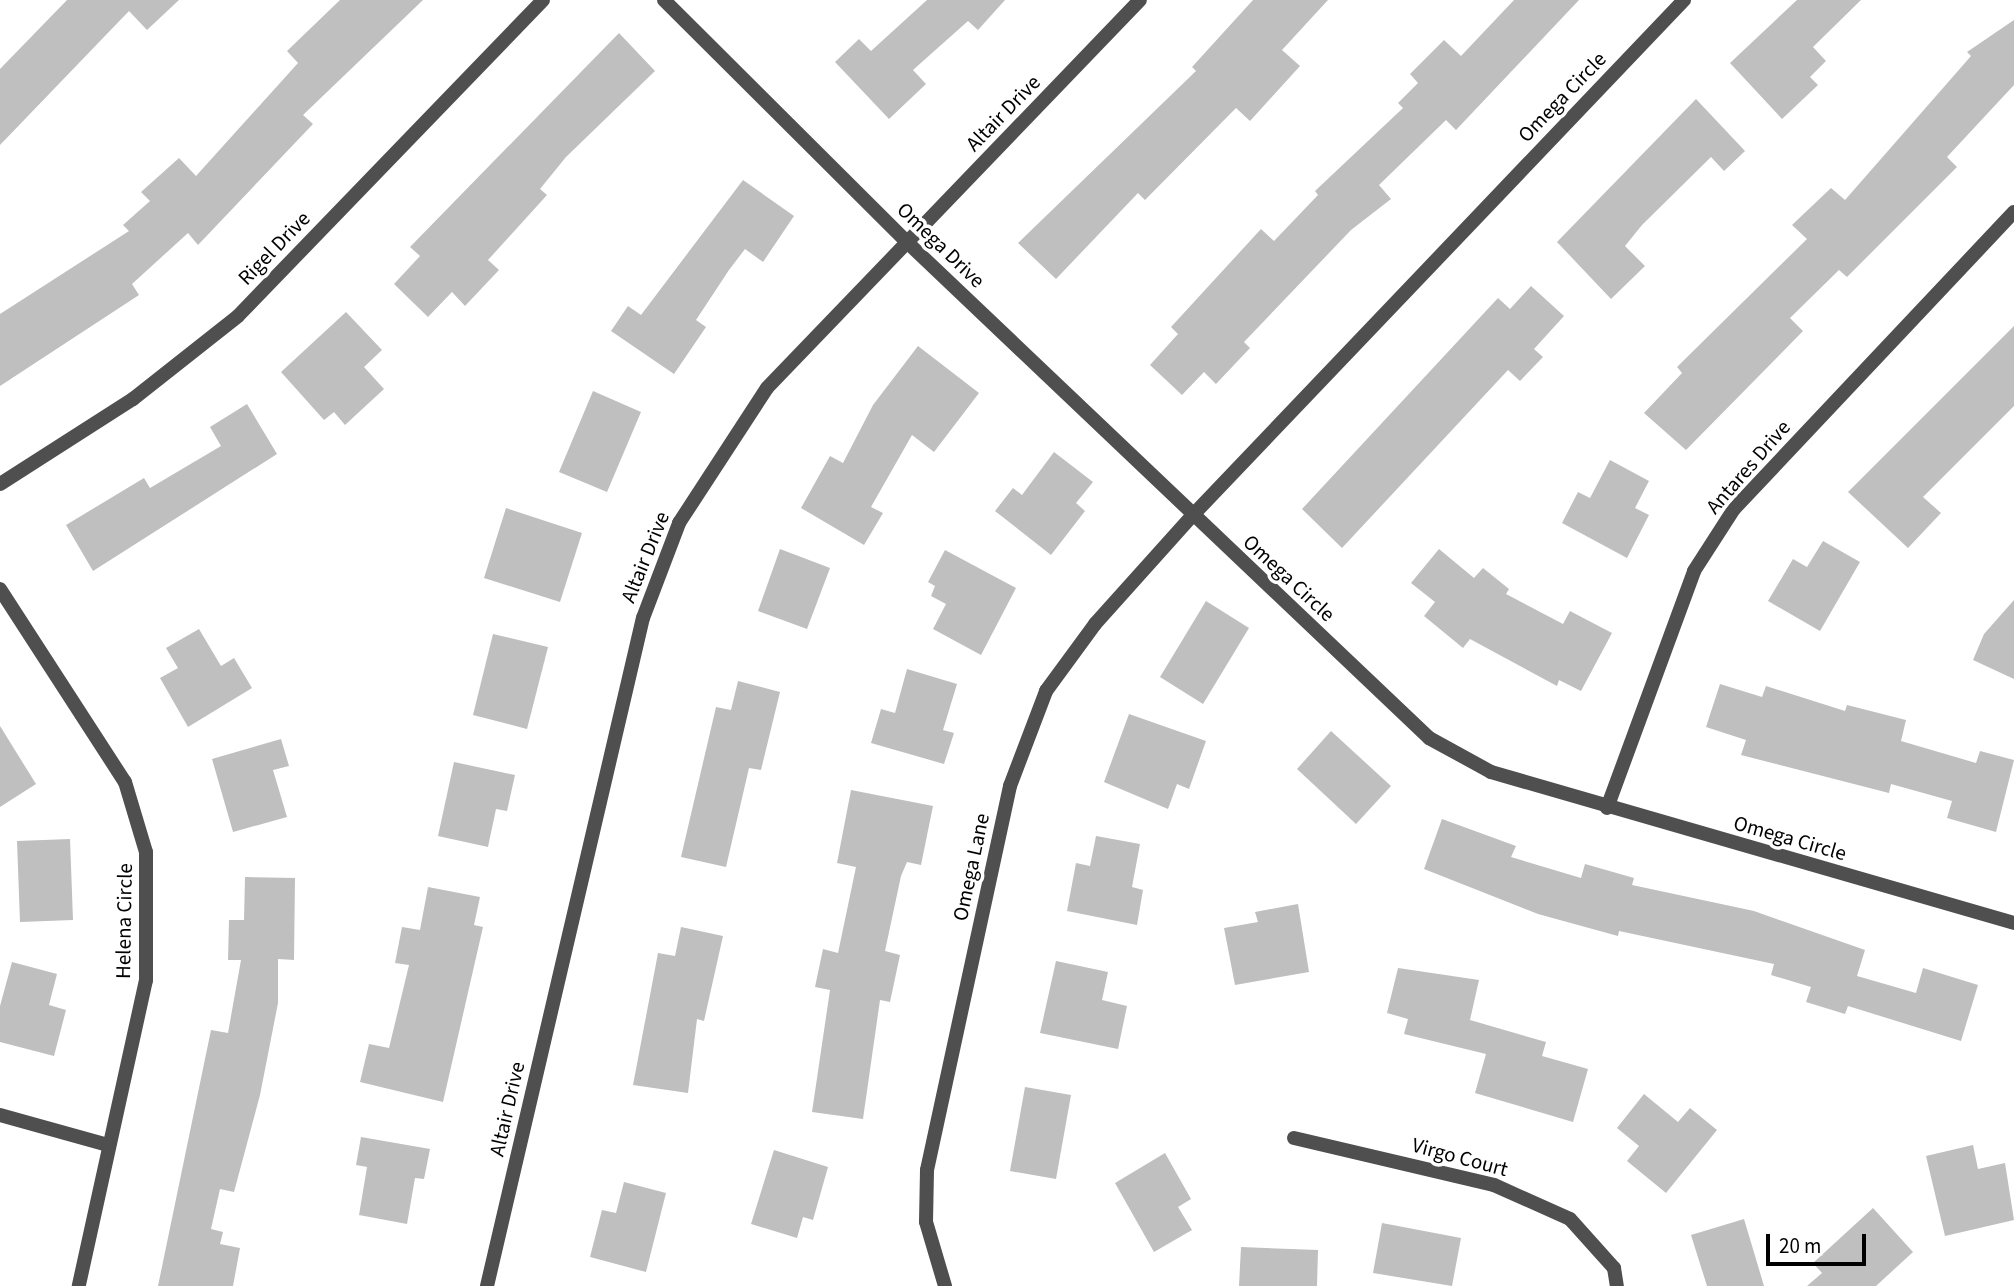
<!DOCTYPE html>
<style>
body{margin:0}
#map{position:relative;width:2014px;height:1286px;overflow:hidden;background:#fff;font-family:"Source Sans 3",sans-serif}
div>[style]{position:absolute}
.building>*{inset:0;background:#bfbfbf}
.street>*{height:14px;margin:-7px;padding:0 7px;transform-origin:7px;border-radius:7px;background:#4f4f4f}
span{translate:-50% -50%;white-space:nowrap;text-align:center;line-height:1.15;-webkit-text-stroke:7px #fff;paint-order:stroke}
.street-label{font-size:21px;color:#000}
.scale{position:absolute;left:1766px;top:1234px;width:100px;height:32px;box-sizing:border-box;border:4px solid #000;border-top:0;padding-left:9px;font-size:21px;line-height:24px;white-space:nowrap;color:#000;-webkit-text-stroke:5px #fff;paint-order:stroke}
</style>
<div id="map">
<div class="building">
<div style="clip-path:polygon(67px 0,179px 0,147px 30px,129px 11px,0 145px,0 69px)"></div>
<div style="clip-path:polygon(340px 0,423px 0,303px 115px,313px 124px,198px 245px,188px 233px,132px 284px,139px 295px,0 386px,0 314px,129px 231px,123px 225px,150px 201px,141px 192px,179px 158px,196px 176px,298px 63px,287px 51px)"></div>
<div style="clip-path:polygon(927px 0,1005px 0,978px 30px,968px 21px,913px 70px,926px 84px,889px 119px,835px 62px,859px 39px,871px 51px)"></div>
<div style="clip-path:polygon(1253px 0,1328px 0,1282px 50px,1300px 66px,1250px 121px,1236px 108px,1145px 200px,1138px 193px,1056px 279px,1018px 243px,1196px 71px,1192px 67px)"></div>
<div style="clip-path:polygon(1514px 0,1579px 0,1456px 130px,1446px 120px,1379px 185px,1391px 199px,1351px 230px,1244px 342px,1250px 348px,1216px 384px,1204px 372px,1182px 395px,1150px 365px,1178px 334px,1171px 327px,1261px 229px,1274px 241px,1318px 195px,1315px 191px,1403px 108px,1398px 103px,1418px 83px,1410px 74px,1444px 40px,1461px 56px)"></div>
<div style="clip-path:polygon(1797px 0,1861px 0,1813px 47px,1826px 61px,1810px 77px,1818px 85px,1782px 119px,1730px 63px)"></div>
<div style="clip-path:polygon(2014px 20px,2014px 85px,1947px 157px,1957px 167px,1847px 277px,1839px 270px,1790px 318px,1803px 331px,1686px 450px,1644px 413px,1682px 373px,1677px 367px,1807px 239px,1792px 225px,1831px 188px,1845px 200px,1971px 56px,1967px 52px)"></div>
<div style="clip-path:polygon(619px 33px,655px 71px,566px 157px,540px 189px,547px 195px,488px 260px,499px 270px,465px 306px,452px 292px,428px 317px,394px 284px,420px 256px,410px 247px)"></div>
<div style="clip-path:polygon(1696px 99px,1745px 151px,1724px 171px,1711px 157px,1642px 225px,1625px 246px,1645px 266px,1611px 299px,1557px 242px)"></div>
<div style="clip-path:polygon(743px 180px,794px 216px,763px 262px,745px 249px,729px 270px,696px 320px,706px 327px,674px 374px,611px 331px,628px 306px,641px 315px)"></div>
<div style="clip-path:polygon(1531px 286px,1564px 316px,1534px 349px,1543px 357px,1520px 381px,1508px 370px,1342px 548px,1302px 509px,1498px 298px,1510px 309px)"></div>
<div style="clip-path:polygon(346px 312px,382px 350px,364px 367px,384px 389px,345px 425px,334px 412px,324px 420px,281px 372px)"></div>
<div style="clip-path:polygon(2014px 326px,2014px 406px,1923px 497px,1941px 513px,1908px 548px,1848px 492px)"></div>
<div style="clip-path:polygon(918px 346px,979px 393px,934px 452px,912px 435px,871px 507px,883px 513px,864px 545px,801px 508px,830px 456px,843px 463px,873px 405px)"></div>
<div style="clip-path:polygon(593px 391px,641px 412px,607px 492px,559px 472px)"></div>
<div style="clip-path:polygon(247px 404px,277px 454px,93px 571px,66px 525px,144px 478px,150px 488px,221px 446px,210px 427px)"></div>
<div style="clip-path:polygon(1054px 452px,1093px 482px,1076px 503px,1085px 511px,1051px 555px,995px 511px,1013px 488px,1022px 495px)"></div>
<div style="clip-path:polygon(1610px 460px,1649px 481px,1635px 508px,1649px 515px,1627px 558px,1562px 523px,1578px 492px,1590px 498px)"></div>
<div style="clip-path:polygon(506px 508px,582px 533px,560px 602px,484px 578px)"></div>
<div style="clip-path:polygon(1823px 541px,1860px 562px,1820px 631px,1768px 601px,1793px 559px,1807px 567px)"></div>
<div style="clip-path:polygon(780px 549px,830px 568px,807px 629px,758px 611px)"></div>
<div style="clip-path:polygon(1439px 549px,1474px 578px,1483px 568px,1509px 589px,1506px 594px,1563px 624px,1570px 611px,1612px 633px,1581px 691px,1559px 680px,1557px 686px,1470px 639px,1463px 648px,1424px 616px,1435px 602px,1411px 583px)"></div>
<div style="clip-path:polygon(945px 550px,1016px 588px,981px 655px,933px 629px,946px 604px,931px 596px,935px 586px,928px 582px)"></div>
<div style="clip-path:polygon(2014px 600px,2014px 679px,1973px 660px,1984px 634px)"></div>
<div style="clip-path:polygon(1206px 601px,1249px 628px,1203px 704px,1160px 677px)"></div>
<div style="clip-path:polygon(199px 629px,221px 666px,234px 658px,252px 688px,188px 727px,160px 678px,178px 668px,166px 648px)"></div>
<div style="clip-path:polygon(493px 634px,548px 647px,527px 729px,473px 715px)"></div>
<div style="clip-path:polygon(907px 669px,957px 684px,943px 730px,954px 733px,944px 764px,871px 743px,881px 709px,895px 713px)"></div>
<div style="clip-path:polygon(738px 681px,780px 692px,761px 770px,749px 768px,726px 867px,681px 857px,716px 707px,731px 710px)"></div>
<div style="clip-path:polygon(1720px 684px,1762px 697px,1766px 686px,1845px 711px,1847px 705px,1906px 720px,1901px 741px,1976px 763px,1980px 751px,2014px 760px,1996px 832px,1947px 818px,1952px 801px,1891px 784px,1889px 793px,1741px 755px,1746px 740px,1706px 727px)"></div>
<div style="clip-path:polygon(1129px 714px,1206px 741px,1189px 789px,1177px 784px,1168px 809px,1104px 782px)"></div>
<div style="clip-path:polygon(0 726px,36px 784px,0 807px)"></div>
<div style="clip-path:polygon(1331px 731px,1391px 786px,1356px 824px,1297px 769px)"></div>
<div style="clip-path:polygon(281px 739px,289px 766px,273px 770px,287px 817px,233px 832px,212px 759px)"></div>
<div style="clip-path:polygon(454px 762px,515px 775px,507px 811px,496px 809px,488px 847px,438px 836px)"></div>
<div style="clip-path:polygon(851px 790px,933px 806px,921px 865px,907px 862px,901px 876px,885px 951px,900px 955px,890px 1002px,880px 1000px,863px 1119px,812px 1112px,830px 990px,815px 987px,823px 949px,838px 953px,856px 867px,837px 863px)"></div>
<div style="clip-path:polygon(1442px 819px,1516px 846px,1511px 857px,1581px 878px,1585px 864px,1634px 878px,1632px 885px,1754px 911px,1865px 950px,1857px 976px,1916px 993px,1923px 968px,1978px 985px,1961px 1041px,1848px 1006px,1845px 1014px,1806px 1002px,1811px 987px,1771px 975px,1774px 964px,1619px 931px,1618px 936px,1538px 914px,1424px 869px)"></div>
<div style="clip-path:polygon(1096px 836px,1140px 844px,1132px 887px,1143px 890px,1137px 925px,1067px 911px,1076px 863px,1090px 866px)"></div>
<div style="clip-path:polygon(70px 839px,73px 920px,20px 922px,17px 841px)"></div>
<div style="clip-path:polygon(245px 877px,295px 878px,294px 960px,278px 959px,278px 1003px,260px 1095px,234px 1192px,220px 1189px,211px 1229px,223px 1232px,220px 1244px,240px 1248px,233px 1286px,158px 1286px,211px 1030px,228px 1033px,241px 960px,228px 960px,229px 920px,244px 920px)"></div>
<div style="clip-path:polygon(428px 887px,480px 897px,474px 925px,483px 927px,443px 1102px,360px 1082px,369px 1044px,389px 1048px,409px 965px,395px 963px,402px 927px,420px 930px)"></div>
<div style="clip-path:polygon(1298px 904px,1309px 972px,1235px 985px,1224px 928px,1258px 922px,1255px 912px)"></div>
<div style="clip-path:polygon(681px 927px,723px 936px,704px 1021px,697px 1019px,688px 1093px,633px 1085px,658px 953px,675px 956px)"></div>
<div style="clip-path:polygon(1056px 961px,1108px 972px,1102px 1000px,1127px 1006px,1118px 1049px,1040px 1033px)"></div>
<div style="clip-path:polygon(12px 962px,57px 974px,49px 1005px,66px 1010px,54px 1056px,0 1042px,0 1006px)"></div>
<div style="clip-path:polygon(1398px 968px,1479px 980px,1470px 1020px,1546px 1042px,1542px 1056px,1588px 1069px,1573px 1122px,1475px 1093px,1486px 1054px,1404px 1034px,1408px 1019px,1387px 1013px)"></div>
<div style="clip-path:polygon(1025px 1087px,1071px 1095px,1056px 1179px,1010px 1171px)"></div>
<div style="clip-path:polygon(1644px 1094px,1678px 1122px,1690px 1108px,1717px 1130px,1666px 1193px,1627px 1161px,1639px 1146px,1617px 1128px)"></div>
<div style="clip-path:polygon(361px 1137px,430px 1149px,424px 1179px,415px 1178px,407px 1224px,359px 1215px,367px 1167px,356px 1165px)"></div>
<div style="clip-path:polygon(1973px 1145px,1978px 1169px,2005px 1163px,2014px 1220px,1945px 1236px,1926px 1156px)"></div>
<div style="clip-path:polygon(774px 1150px,828px 1167px,813px 1220px,803px 1217px,797px 1238px,751px 1224px)"></div>
<div style="clip-path:polygon(1165px 1153px,1191px 1199px,1178px 1207px,1192px 1230px,1154px 1252px,1115px 1183px)"></div>
<div style="clip-path:polygon(624px 1182px,666px 1193px,646px 1272px,590px 1257px,602px 1210px,616px 1213px)"></div>
<div style="clip-path:polygon(1873px 1208px,1913px 1252px,1876px 1286px,1807px 1286px,1822px 1273px,1813px 1263px)"></div>
<div style="clip-path:polygon(1744px 1219px,1764px 1286px,1707px 1286px,1691px 1235px)"></div>
<div style="clip-path:polygon(1382px 1223px,1461px 1238px,1452px 1286px,1373px 1273px)"></div>
<div style="clip-path:polygon(1241px 1247px,1318px 1250px,1317px 1286px,1239px 1286px)"></div>
</div>
<div class="street">
<div style="left:664px;top:0;width:344px;rotate:44.9deg"></div>
<div style="left:908px;top:243px;width:719px;rotate:43.53deg"></div>
<div style="left:1429px;top:738px;width:71px;rotate:28.7deg"></div>
<div style="left:1491px;top:772px;width:544px;rotate:16.1deg"></div>
<div style="left:0;top:484px;width:158px;rotate:-32.6deg"></div>
<div style="left:133px;top:399px;width:134px;rotate:-38.3deg"></div>
<div style="left:238px;top:316px;width:439px;rotate:-46deg"></div>
<div style="left:0;top:589px;width:230px;rotate:57.1deg"></div>
<div style="left:125px;top:782px;width:73px;rotate:73.3deg"></div>
<div style="left:146px;top:852px;width:128px;rotate:90deg"></div>
<div style="left:146px;top:980px;width:313px;rotate:102.4deg"></div>
<div style="left:1607px;top:808px;width:252px;rotate:-69.8deg"></div>
<div style="left:1694px;top:571px;width:74px;rotate:-57.2deg"></div>
<div style="left:1734px;top:509px;width:408px;rotate:-46.7deg"></div>
<div style="left:0;top:1115px;width:112px;rotate:15.5deg"></div>
<div style="left:1294px;top:1138px;width:205px;rotate:13.2deg"></div>
<div style="left:1494px;top:1185px;width:83px;rotate:24.1deg"></div>
<div style="left:1570px;top:1219px;width:66px;rotate:48.1deg"></div>
<div style="left:1614px;top:1268px;width:18px;rotate:81deg"></div>
<div style="left:487px;top:1286px;width:686px;rotate:-76.86deg"></div>
<div style="left:643px;top:618px;width:102px;rotate:-69.2deg"></div>
<div style="left:679px;top:523px;width:161px;rotate:-56.9deg"></div>
<div style="left:767px;top:388px;width:538px;rotate:-46.13deg"></div>
<div style="left:945px;top:1286px;width:67px;rotate:-106.5deg"></div>
<div style="left:926px;top:1222px;width:52px;rotate:-88.9deg"></div>
<div style="left:927px;top:1170px;width:393px;rotate:-77.8deg"></div>
<div style="left:1010px;top:786px;width:102px;rotate:-69.2deg"></div>
<div style="left:1046px;top:691px;width:83px;rotate:-53.8deg"></div>
<div style="left:1095px;top:624px;width:145px;rotate:-48.1deg"></div>
<div style="left:1192px;top:516px;width:713px;rotate:-46.36deg"></div>
</div>
<div class="street-label">
<span style="left:1562px;top:97px;rotate:-46deg">Omega Circle</span>
<span style="left:1003px;top:113px;rotate:-46deg">Altair Drive</span>
<span style="left:941px;top:245px;rotate:44deg">Omega Drive</span>
<span style="left:274px;top:248px;rotate:-46deg">Rigel Drive</span>
<span style="left:1748px;top:467px;rotate:-49deg">Antares Drive</span>
<span style="left:645px;top:557px;rotate:-68deg">Altair Drive</span>
<span style="left:1289px;top:578px;rotate:43deg">Omega Circle</span>
<span style="left:1790px;top:838px;rotate:16deg">Omega Circle</span>
<span style="left:971px;top:867px;rotate:-78deg">Omega Lane</span>
<span style="left:124px;top:921px;rotate:-89deg">Helena Circle</span>
<span style="left:507px;top:1109px;rotate:-77deg">Altair Drive</span>
<span style="left:1460px;top:1157px;rotate:15deg">Virgo Court</span>
</div>
<div class="scale">20 m</div>
</div>
